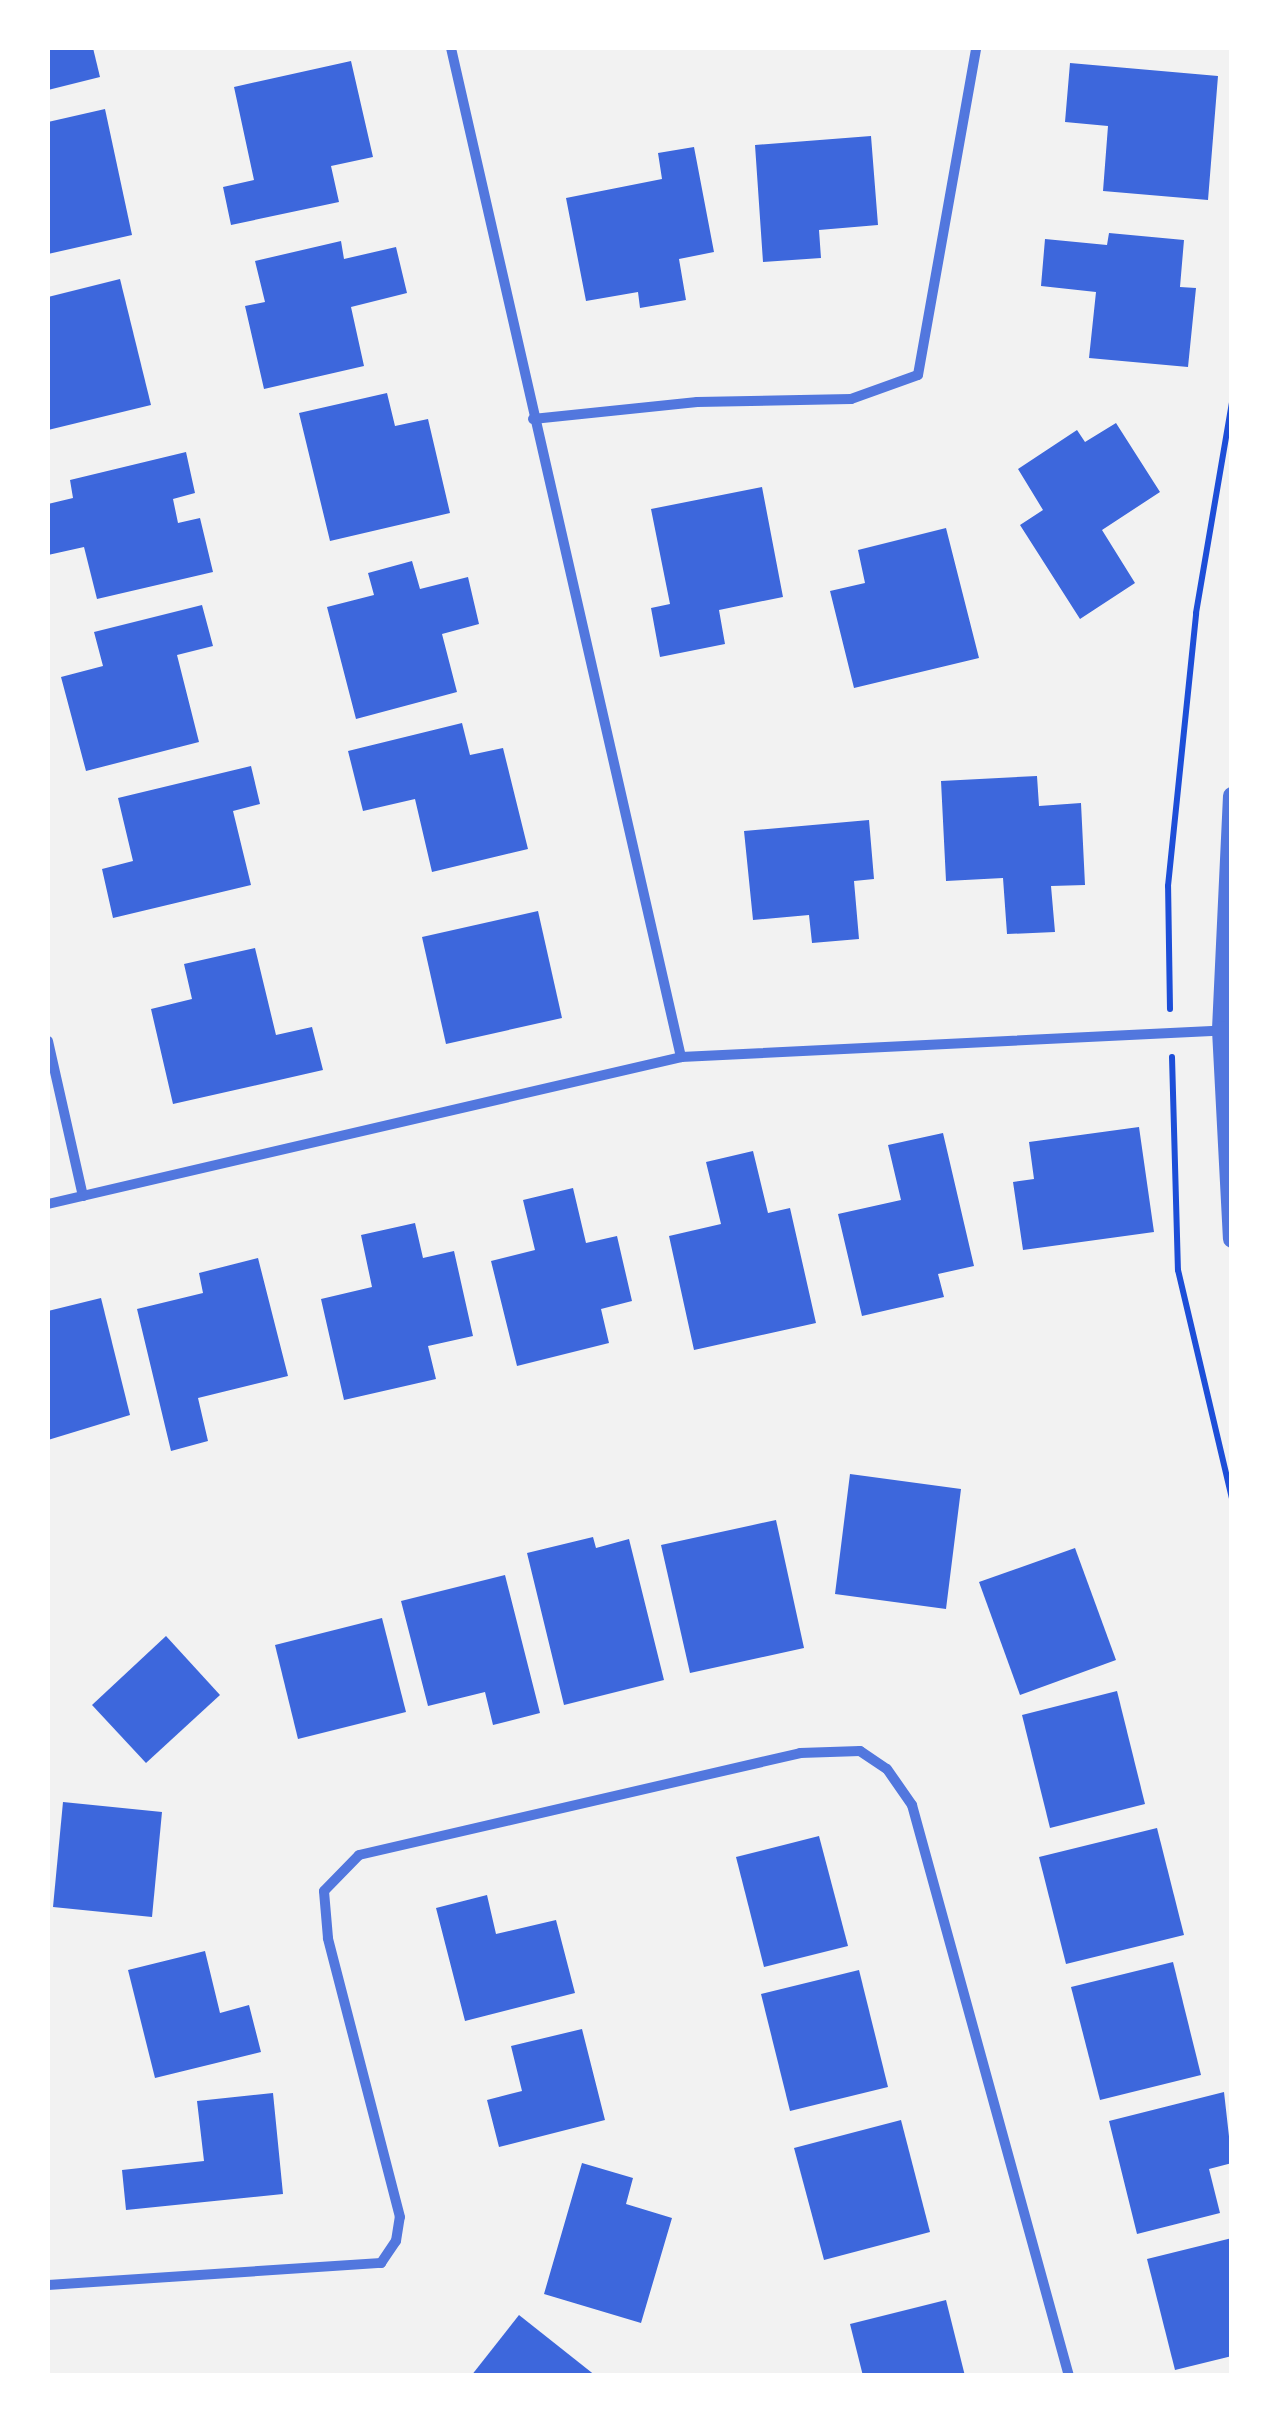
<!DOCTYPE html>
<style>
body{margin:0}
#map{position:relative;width:1279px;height:2423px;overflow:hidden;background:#f2f2f2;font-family:Arial,sans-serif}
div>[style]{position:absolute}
.building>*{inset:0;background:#3d67dc}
.path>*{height:6px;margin:-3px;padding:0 3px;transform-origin:3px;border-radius:3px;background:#1d4ed8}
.minor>*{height:10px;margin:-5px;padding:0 5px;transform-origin:5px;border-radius:5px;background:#5277de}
.tertiary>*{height:18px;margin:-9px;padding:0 9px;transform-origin:9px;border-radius:9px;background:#5277de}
span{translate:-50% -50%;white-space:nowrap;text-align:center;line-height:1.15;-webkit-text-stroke:8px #fff;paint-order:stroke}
.frame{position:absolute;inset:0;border:50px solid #fff;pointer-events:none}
</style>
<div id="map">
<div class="building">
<div style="clip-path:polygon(48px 48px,93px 48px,100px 77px,48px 90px)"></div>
<div style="clip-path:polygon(351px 61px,373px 157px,331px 166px,339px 202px,231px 225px,223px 187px,254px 180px,234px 87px)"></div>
<div style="clip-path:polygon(1070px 63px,1218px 76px,1208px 200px,1103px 191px,1108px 126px,1065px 122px)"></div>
<div style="clip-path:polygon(105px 109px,132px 235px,48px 254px,48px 122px)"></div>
<div style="clip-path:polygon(871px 136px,878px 225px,819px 230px,821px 258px,763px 262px,755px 145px)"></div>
<div style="clip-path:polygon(694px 147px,714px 252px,679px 259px,686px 300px,640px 308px,638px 292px,586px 301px,566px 198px,662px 179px,658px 153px)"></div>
<div style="clip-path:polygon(1109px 233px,1184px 240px,1180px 287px,1196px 288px,1188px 367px,1089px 358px,1096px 292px,1041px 286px,1045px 239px,1107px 245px)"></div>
<div style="clip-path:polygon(341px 241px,344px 259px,396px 247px,407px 293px,351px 307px,364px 366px,264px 389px,245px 306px,265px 302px,255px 261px)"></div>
<div style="clip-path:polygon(120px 279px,151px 405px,48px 430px,48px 297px)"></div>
<div style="clip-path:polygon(387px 393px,395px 426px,428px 419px,450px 513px,330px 541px,299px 413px)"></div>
<div style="clip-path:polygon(1116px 423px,1160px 492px,1102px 530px,1135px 583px,1080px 619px,1020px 525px,1043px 510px,1018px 469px,1077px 430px,1085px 442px)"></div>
<div style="clip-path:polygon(186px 452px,195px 493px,173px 499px,178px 523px,200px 518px,213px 572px,97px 599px,84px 547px,48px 555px,48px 504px,73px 498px,70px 480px)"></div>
<div style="clip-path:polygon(762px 487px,783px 597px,719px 610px,725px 644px,660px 657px,651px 608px,670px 604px,651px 509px)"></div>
<div style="clip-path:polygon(946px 528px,979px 658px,854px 688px,830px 591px,865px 583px,858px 550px)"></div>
<div style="clip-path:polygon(412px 561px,420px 589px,468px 577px,479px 624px,442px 634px,457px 692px,356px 719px,327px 607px,374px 595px,368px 573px)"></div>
<div style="clip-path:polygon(202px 605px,213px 646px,177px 655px,199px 742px,86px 771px,61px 677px,103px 666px,94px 632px)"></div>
<div style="clip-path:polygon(462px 723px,470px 755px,503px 748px,528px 849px,432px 872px,415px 799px,363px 811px,348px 751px)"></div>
<div style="clip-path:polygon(251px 766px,260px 804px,233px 811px,251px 885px,113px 918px,102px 869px,133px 861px,118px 798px)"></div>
<div style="clip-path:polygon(1037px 776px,1039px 806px,1081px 803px,1085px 885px,1051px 886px,1055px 932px,1007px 934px,1003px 878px,946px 881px,941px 781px)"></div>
<div style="clip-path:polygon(869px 820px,874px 879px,854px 881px,859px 939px,812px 943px,809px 915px,753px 920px,744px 831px)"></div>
<div style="clip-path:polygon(538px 911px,562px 1018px,446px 1044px,422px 937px)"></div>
<div style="clip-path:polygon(255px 948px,276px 1035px,312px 1027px,323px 1070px,173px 1104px,151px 1009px,192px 999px,184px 964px)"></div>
<div style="clip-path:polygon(1139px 1127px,1154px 1232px,1023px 1250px,1013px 1182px,1034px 1179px,1029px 1142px)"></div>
<div style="clip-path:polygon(943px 1133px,974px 1266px,938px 1274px,944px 1297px,862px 1316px,838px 1214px,901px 1200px,888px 1145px)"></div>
<div style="clip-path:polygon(753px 1151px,768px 1213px,790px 1208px,816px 1323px,694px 1350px,669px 1236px,721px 1224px,706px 1162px)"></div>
<div style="clip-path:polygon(573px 1188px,586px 1243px,617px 1236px,632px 1301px,601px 1309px,609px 1343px,517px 1366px,491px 1261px,535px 1250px,523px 1200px)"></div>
<div style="clip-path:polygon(415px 1223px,423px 1258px,454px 1251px,473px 1336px,428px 1346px,436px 1379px,344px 1400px,321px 1299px,372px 1287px,361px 1235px)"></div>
<div style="clip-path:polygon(258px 1258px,288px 1376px,198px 1398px,208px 1441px,171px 1451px,137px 1309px,203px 1293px,199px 1273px)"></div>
<div style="clip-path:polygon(101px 1298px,130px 1415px,48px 1440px,48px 1311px)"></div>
<div style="clip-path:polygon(850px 1474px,961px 1489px,946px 1609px,835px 1594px)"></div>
<div style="clip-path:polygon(776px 1520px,804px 1648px,690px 1673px,661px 1545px)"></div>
<div style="clip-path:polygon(593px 1537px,596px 1548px,629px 1539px,664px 1680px,564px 1705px,527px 1553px)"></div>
<div style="clip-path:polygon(1075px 1548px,1116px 1660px,1020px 1695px,979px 1582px)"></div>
<div style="clip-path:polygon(505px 1575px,540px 1713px,493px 1725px,485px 1692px,428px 1706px,401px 1601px)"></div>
<div style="clip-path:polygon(382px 1618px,406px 1712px,298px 1739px,275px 1645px)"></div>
<div style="clip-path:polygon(166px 1636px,220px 1695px,146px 1763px,92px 1705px)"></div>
<div style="clip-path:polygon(1117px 1691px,1145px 1804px,1050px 1828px,1022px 1715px)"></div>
<div style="clip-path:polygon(63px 1802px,162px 1812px,152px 1917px,53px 1907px)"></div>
<div style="clip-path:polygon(1157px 1828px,1184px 1935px,1066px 1964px,1039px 1857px)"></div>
<div style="clip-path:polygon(819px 1836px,848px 1946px,764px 1967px,736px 1857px)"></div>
<div style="clip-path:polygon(487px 1895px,496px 1934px,556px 1920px,575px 1993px,465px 2021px,436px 1908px)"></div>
<div style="clip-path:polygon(205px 1951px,220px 2013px,249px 2005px,261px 2052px,155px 2078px,128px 1970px)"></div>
<div style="clip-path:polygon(1173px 1962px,1201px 2075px,1100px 2100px,1071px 1987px)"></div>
<div style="clip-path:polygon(859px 1970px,888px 2087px,790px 2111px,761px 1994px)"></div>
<div style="clip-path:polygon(582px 2029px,605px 2120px,499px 2147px,487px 2100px,522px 2091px,511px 2046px)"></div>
<div style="clip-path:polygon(1224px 2092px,1232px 2163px,1209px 2169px,1220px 2213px,1137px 2234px,1109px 2121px)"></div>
<div style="clip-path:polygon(273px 2093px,283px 2194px,126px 2210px,122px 2170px,204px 2161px,197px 2101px)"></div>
<div style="clip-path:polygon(901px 2120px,930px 2232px,824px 2260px,794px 2148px)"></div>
<div style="clip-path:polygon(582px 2163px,633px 2178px,626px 2204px,672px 2218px,641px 2323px,544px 2294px)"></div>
<div style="clip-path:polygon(1232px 2238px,1232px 2356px,1175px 2370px,1147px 2259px)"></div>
<div style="clip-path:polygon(946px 2300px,965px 2376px,863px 2376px,850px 2324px)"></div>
<div style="clip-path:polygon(519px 2315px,596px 2376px,471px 2376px)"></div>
</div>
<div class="path">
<div style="left:1170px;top:1009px;width:123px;rotate:-90.9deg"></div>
<div style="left:1168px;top:886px;width:274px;rotate:-84.1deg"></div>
<div style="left:1196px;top:613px;width:213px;rotate:-80.3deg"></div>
<div style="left:1172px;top:1057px;width:213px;rotate:88.4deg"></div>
<div style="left:1178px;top:1270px;width:235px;rotate:76.7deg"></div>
</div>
<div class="minor">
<div style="left:451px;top:48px;width:1035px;rotate:77.16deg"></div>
<div style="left:533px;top:419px;width:165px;rotate:-5.9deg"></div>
<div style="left:697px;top:402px;width:154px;rotate:-1.1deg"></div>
<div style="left:851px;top:399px;width:71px;rotate:-19.7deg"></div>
<div style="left:918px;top:375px;width:332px;rotate:-79.9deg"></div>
<div style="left:48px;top:1041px;width:159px;rotate:77.3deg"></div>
<div style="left:48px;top:1204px;width:650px;rotate:-13.07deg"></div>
<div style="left:681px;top:1057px;width:552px;rotate:-2.81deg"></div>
<div style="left:48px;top:2285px;width:334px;rotate:-3.8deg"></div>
<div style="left:381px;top:2263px;width:27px;rotate:-56deg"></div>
<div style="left:396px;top:2241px;width:24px;rotate:-81deg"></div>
<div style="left:400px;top:2217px;width:288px;rotate:-104.5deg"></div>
<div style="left:328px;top:1938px;width:47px;rotate:-94.9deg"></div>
<div style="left:324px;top:1891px;width:50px;rotate:-45.8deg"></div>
<div style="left:359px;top:1855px;width:453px;rotate:-13deg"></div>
<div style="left:800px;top:1753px;width:60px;rotate:-1.9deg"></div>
<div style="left:860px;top:1751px;width:32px;rotate:34deg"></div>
<div style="left:887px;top:1769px;width:44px;rotate:55.2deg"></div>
<div style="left:912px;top:1805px;width:592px;rotate:74.63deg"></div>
</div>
<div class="tertiary">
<div style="left:1232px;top:796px;width:234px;rotate:92.7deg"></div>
<div style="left:1221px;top:1030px;width:209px;rotate:87deg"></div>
</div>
<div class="frame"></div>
</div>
